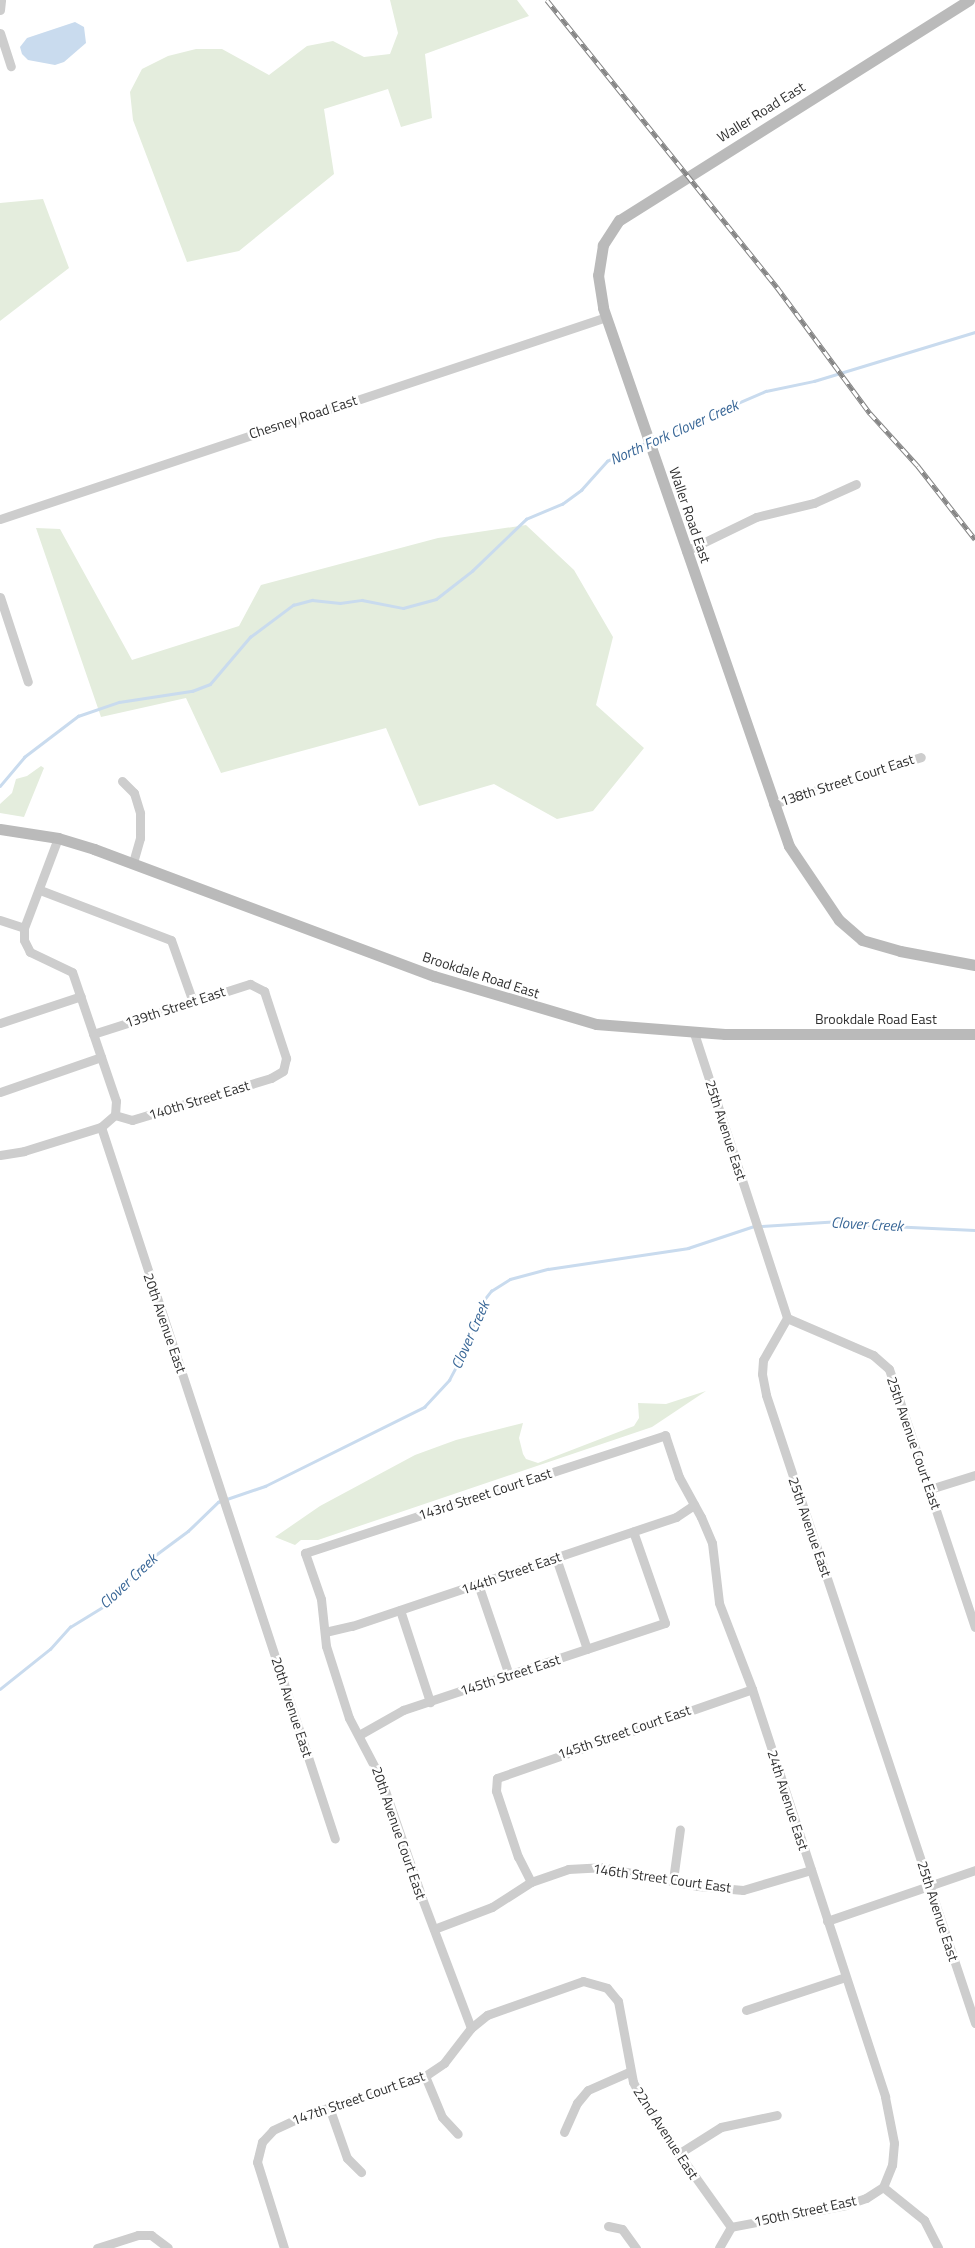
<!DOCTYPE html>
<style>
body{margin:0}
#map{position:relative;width:975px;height:2248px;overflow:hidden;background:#fff;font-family:"Titillium Web",sans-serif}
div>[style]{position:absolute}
.green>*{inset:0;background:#e4eddd}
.water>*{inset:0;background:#c9dbee}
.stream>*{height:2.5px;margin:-1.25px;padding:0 1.25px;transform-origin:1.25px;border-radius:1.25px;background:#c9dbee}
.street>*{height:9px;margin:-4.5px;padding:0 4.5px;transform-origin:4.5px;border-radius:4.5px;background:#cdcdcd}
.secondary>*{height:11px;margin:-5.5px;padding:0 5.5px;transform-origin:5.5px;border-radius:5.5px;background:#bababa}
.rail>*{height:4.5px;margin-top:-2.25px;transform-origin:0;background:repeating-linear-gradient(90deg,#fff 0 8px,#858585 0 16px);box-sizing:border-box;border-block:1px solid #858585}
span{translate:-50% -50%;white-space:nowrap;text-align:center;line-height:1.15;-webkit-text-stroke:5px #fff;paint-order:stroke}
.street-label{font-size:14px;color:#303030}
.water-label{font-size:15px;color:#396797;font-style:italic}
</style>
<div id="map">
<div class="green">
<div style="clip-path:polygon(390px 0,517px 0,529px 16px,425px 54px,432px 118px,401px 127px,388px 89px,324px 109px,334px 174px,239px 251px,187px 262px,133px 120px,130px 92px,142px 69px,168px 56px,196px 49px,222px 49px,269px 75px,307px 46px,333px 41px,364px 57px,390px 54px,398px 33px)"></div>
<div style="clip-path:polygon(43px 199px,69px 268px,0 321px,0 203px)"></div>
<div style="clip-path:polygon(526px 525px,574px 570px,613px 637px,596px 705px,644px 748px,593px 811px,557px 819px,494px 784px,419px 806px,386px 728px,221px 773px,186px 698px,101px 717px,36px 528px,60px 529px,132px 660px,239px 626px,261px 585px,438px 538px)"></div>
<div style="clip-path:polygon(41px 766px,44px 768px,24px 817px,0 813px,0 804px,12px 793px,16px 779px,27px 776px)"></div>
<div style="clip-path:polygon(706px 1391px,652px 1427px,318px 1540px,301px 1540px,295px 1545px,275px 1537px,320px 1506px,415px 1455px,456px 1440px,523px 1423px,519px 1438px,523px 1454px,526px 1459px,538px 1463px,634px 1426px,639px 1418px,638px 1403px,666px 1404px)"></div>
</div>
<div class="water">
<div style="clip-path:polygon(75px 22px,84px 27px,86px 43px,64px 62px,55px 65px,28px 60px,22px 54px,20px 47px,27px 38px)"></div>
</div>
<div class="stream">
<div style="left:652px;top:440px;width:124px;rotate:-23.3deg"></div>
<div style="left:766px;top:391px;width:49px;rotate:-11.8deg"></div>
<div style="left:814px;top:381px;width:168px;rotate:-16.9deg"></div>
<div style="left:0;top:786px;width:38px;rotate:-50deg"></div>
<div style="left:24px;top:757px;width:68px;rotate:-37.2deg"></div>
<div style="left:78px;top:716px;width:43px;rotate:-18.9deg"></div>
<div style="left:119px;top:702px;width:74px;rotate:-8.6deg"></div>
<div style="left:192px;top:691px;width:19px;rotate:-21deg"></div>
<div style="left:210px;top:684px;width:62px;rotate:-49.6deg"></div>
<div style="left:250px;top:637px;width:54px;rotate:-36.7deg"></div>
<div style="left:293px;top:605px;width:20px;rotate:-15deg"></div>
<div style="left:312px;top:600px;width:28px;rotate:6deg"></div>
<div style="left:340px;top:603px;width:22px;rotate:-8deg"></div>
<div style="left:362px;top:600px;width:42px;rotate:11deg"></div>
<div style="left:403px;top:608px;width:34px;rotate:-15deg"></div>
<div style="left:436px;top:599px;width:46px;rotate:-37.9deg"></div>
<div style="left:472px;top:571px;width:75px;rotate:-43.9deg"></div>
<div style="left:526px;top:519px;width:39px;rotate:-23deg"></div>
<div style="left:562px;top:504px;width:24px;rotate:-36deg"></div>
<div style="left:581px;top:490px;width:39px;rotate:-48deg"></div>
<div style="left:607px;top:461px;width:42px;rotate:-25.3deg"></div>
<div style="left:760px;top:1226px;width:80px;rotate:-3.6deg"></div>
<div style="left:840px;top:1221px;width:28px;rotate:8deg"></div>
<div style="left:868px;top:1225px;width:107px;rotate:2.7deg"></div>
<div style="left:0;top:1689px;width:64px;rotate:-38.7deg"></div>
<div style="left:50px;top:1649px;width:30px;rotate:-48deg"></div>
<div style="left:70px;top:1627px;width:42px;rotate:-31.4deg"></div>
<div style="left:106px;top:1605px;width:54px;rotate:-48deg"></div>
<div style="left:142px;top:1565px;width:57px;rotate:-36.5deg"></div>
<div style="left:188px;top:1531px;width:42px;rotate:-44deg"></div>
<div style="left:218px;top:1502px;width:50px;rotate:-18.8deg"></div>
<div style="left:265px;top:1486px;width:178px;rotate:-26.4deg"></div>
<div style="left:424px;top:1407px;width:37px;rotate:-47deg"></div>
<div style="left:449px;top:1380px;width:34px;rotate:-62deg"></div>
<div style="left:465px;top:1350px;width:47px;rotate:-71.6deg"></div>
<div style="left:480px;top:1305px;width:18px;rotate:-52deg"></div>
<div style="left:491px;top:1291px;width:22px;rotate:-32deg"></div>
<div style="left:510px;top:1279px;width:39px;rotate:-15deg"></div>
<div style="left:548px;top:1269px;width:142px;rotate:-8.5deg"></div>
<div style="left:688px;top:1248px;width:70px;rotate:-18.4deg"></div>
</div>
<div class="street">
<div style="left:0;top:10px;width:10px;rotate:-84deg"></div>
<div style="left:0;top:33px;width:35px;rotate:72deg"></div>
<div style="left:0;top:519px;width:639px;rotate:-18.43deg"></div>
<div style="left:686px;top:551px;width:78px;rotate:-25.9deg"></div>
<div style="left:756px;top:517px;width:60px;rotate:-13.6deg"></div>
<div style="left:814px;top:503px;width:46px;rotate:-24.3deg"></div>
<div style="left:0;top:597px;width:89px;rotate:71.8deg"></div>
<div style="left:122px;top:781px;width:17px;rotate:45deg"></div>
<div style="left:134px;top:793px;width:21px;rotate:73deg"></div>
<div style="left:140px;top:813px;width:25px;rotate:90deg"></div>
<div style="left:140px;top:838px;width:26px;rotate:106deg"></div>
<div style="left:773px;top:804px;width:155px;rotate:-17.6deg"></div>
<div style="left:40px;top:890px;width:140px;rotate:20.9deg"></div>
<div style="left:171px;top:940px;width:66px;rotate:70.5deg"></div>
<div style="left:0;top:920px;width:25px;rotate:18deg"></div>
<div style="left:0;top:1023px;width:85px;rotate:-18.4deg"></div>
<div style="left:694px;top:1033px;width:300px;rotate:71.9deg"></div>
<div style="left:93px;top:1034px;width:165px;rotate:-17.7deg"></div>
<div style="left:250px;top:984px;width:16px;rotate:27deg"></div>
<div style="left:264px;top:991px;width:71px;rotate:71.8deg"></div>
<div style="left:286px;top:1058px;width:13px;rotate:103deg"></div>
<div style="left:283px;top:1071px;width:14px;rotate:150deg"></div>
<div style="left:271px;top:1078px;width:145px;rotate:163.2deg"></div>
<div style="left:132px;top:1120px;width:18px;rotate:-164deg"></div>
<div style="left:0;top:1092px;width:107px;rotate:-19.1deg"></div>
<div style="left:101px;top:1127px;width:749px;rotate:71.81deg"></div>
<div style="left:0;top:1155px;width:24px;rotate:-9deg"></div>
<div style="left:24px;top:1151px;width:81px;rotate:-17.3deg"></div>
<div style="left:101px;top:1127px;width:18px;rotate:-41deg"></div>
<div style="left:115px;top:1115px;width:14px;rotate:-86deg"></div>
<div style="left:116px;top:1101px;width:136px;rotate:-108.8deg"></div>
<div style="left:72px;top:972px;width:47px;rotate:-154.5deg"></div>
<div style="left:30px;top:952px;width:13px;rotate:-117deg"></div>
<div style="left:24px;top:940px;width:12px;rotate:-90deg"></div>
<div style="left:24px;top:928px;width:96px;rotate:-69.3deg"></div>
<div style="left:787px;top:1318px;width:48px;rotate:119.7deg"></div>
<div style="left:763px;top:1360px;width:14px;rotate:94deg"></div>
<div style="left:762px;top:1374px;width:21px;rotate:79deg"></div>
<div style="left:766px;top:1395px;width:662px;rotate:71.59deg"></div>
<div style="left:787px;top:1318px;width:94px;rotate:23.3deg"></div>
<div style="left:873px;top:1355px;width:21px;rotate:41deg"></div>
<div style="left:889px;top:1369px;width:272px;rotate:71.6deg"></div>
<div style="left:930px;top:1489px;width:47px;rotate:-17.3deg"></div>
<div style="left:556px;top:1558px;width:96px;rotate:71.2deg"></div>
<div style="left:478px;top:1584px;width:96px;rotate:71.2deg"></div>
<div style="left:400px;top:1610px;width:97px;rotate:71.9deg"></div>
<div style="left:325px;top:1632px;width:28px;rotate:-13deg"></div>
<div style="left:352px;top:1626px;width:342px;rotate:-18.6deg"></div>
<div style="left:676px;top:1517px;width:22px;rotate:-34deg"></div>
<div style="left:359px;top:1735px;width:51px;rotate:-29.6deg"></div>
<div style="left:403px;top:1710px;width:276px;rotate:-18.4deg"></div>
<div style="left:665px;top:1623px;width:97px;rotate:-109.2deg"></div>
<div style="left:673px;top:1880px;width:51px;rotate:-82.2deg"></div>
<div style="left:531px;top:1882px;width:28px;rotate:-117deg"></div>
<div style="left:518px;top:1857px;width:70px;rotate:-108.4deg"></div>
<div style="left:496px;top:1791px;width:13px;rotate:-86deg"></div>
<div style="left:497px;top:1778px;width:270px;rotate:-19.2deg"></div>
<div style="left:827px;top:1921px;width:157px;rotate:-19deg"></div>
<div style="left:434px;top:1929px;width:62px;rotate:-20.8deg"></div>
<div style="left:492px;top:1907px;width:46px;rotate:-32.7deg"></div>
<div style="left:531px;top:1882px;width:39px;rotate:-19deg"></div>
<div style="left:568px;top:1869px;width:33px;rotate:-3deg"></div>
<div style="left:601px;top:1867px;width:99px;rotate:11.1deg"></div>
<div style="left:698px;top:1886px;width:45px;rotate:5.1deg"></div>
<div style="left:743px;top:1890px;width:71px;rotate:-16.4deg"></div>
<div style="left:746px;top:2010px;width:104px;rotate:-18.4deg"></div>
<div style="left:471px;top:2028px;width:139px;rotate:-110.7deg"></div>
<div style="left:422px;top:1898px;width:126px;rotate:-109deg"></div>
<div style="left:381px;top:1779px;width:69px;rotate:-117.7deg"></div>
<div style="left:349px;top:1718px;width:76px;rotate:-107.7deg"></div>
<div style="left:326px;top:1646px;width:47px;rotate:-96.1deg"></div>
<div style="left:321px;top:1599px;width:49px;rotate:-109.2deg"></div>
<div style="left:305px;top:1553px;width:379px;rotate:-18.1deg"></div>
<div style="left:665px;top:1435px;width:44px;rotate:71.6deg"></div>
<div style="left:679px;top:1477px;width:46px;rotate:61.2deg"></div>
<div style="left:701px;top:1517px;width:28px;rotate:67deg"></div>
<div style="left:712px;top:1543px;width:60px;rotate:83.3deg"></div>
<div style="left:719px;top:1603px;width:92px;rotate:69deg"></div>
<div style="left:752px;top:1689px;width:429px;rotate:71.9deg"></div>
<div style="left:885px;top:2097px;width:47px;rotate:78.9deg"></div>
<div style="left:894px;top:2143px;width:22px;rotate:95deg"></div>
<div style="left:892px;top:2165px;width:24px;rotate:112deg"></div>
<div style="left:883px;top:2187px;width:20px;rotate:147deg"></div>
<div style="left:866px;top:2198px;width:21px;rotate:161deg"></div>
<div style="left:846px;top:2205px;width:117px;rotate:169.2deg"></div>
<div style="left:731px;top:2227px;width:24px;rotate:120deg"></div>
<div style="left:425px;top:2076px;width:44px;rotate:67.5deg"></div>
<div style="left:442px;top:2117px;width:23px;rotate:47deg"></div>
<div style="left:329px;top:2107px;width:54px;rotate:70.6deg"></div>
<div style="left:347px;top:2158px;width:20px;rotate:45deg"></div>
<div style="left:564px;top:2132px;width:32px;rotate:-66deg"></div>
<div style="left:577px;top:2103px;width:17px;rotate:-50deg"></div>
<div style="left:588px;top:2090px;width:45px;rotate:-23.7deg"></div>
<div style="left:678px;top:2154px;width:51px;rotate:-32.1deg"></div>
<div style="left:721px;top:2127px;width:57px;rotate:-12.1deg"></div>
<div style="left:883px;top:2187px;width:53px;rotate:38.8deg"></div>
<div style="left:924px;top:2220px;width:31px;rotate:63deg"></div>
<div style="left:608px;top:2226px;width:14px;rotate:12deg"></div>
<div style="left:622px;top:2229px;width:24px;rotate:54deg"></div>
<div style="left:97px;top:2248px;width:43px;rotate:-17.6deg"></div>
<div style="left:138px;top:2235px;width:13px"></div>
<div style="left:151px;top:2235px;width:21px;rotate:37deg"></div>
<div style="left:284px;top:2248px;width:90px;rotate:-107.4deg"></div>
<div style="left:257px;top:2162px;width:21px;rotate:-76deg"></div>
<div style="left:262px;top:2142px;width:16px;rotate:-47deg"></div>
<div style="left:273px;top:2130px;width:33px;rotate:-25deg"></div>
<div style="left:303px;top:2116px;width:128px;rotate:-18.2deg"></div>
<div style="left:425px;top:2076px;width:23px;rotate:-34deg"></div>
<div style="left:444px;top:2063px;width:44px;rotate:-52.4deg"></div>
<div style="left:471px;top:2028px;width:21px;rotate:-39deg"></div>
<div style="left:487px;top:2015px;width:102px;rotate:-19.5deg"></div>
<div style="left:583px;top:1981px;width:25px;rotate:16deg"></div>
<div style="left:607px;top:1988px;width:17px;rotate:50deg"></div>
<div style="left:618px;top:2001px;width:82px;rotate:79.5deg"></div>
<div style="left:633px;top:2082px;width:34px;rotate:62deg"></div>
<div style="left:649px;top:2112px;width:141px;rotate:54.5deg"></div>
</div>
<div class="secondary">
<div style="left:969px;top:0;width:413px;rotate:147.8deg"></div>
<div style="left:619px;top:220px;width:30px;rotate:123deg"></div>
<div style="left:603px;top:245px;width:30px;rotate:99deg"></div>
<div style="left:598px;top:275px;width:33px;rotate:81deg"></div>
<div style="left:603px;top:308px;width:569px;rotate:70.93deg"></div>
<div style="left:789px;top:846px;width:89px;rotate:56deg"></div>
<div style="left:839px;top:920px;width:30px;rotate:41deg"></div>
<div style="left:862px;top:940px;width:40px;rotate:16deg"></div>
<div style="left:900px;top:951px;width:76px;rotate:10.6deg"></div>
<div style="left:0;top:829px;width:59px;rotate:8.8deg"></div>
<div style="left:58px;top:838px;width:38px;rotate:17deg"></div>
<div style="left:94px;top:849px;width:363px;rotate:20.5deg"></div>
<div style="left:434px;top:976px;width:169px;rotate:16.5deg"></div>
<div style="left:596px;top:1024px;width:129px;rotate:4.4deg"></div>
<div style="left:725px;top:1034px;width:250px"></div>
</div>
<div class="rail">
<div style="left:547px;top:0;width:368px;rotate:51.3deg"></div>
<div style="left:777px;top:287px;width:157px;rotate:53.6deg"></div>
<div style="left:870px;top:413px;width:72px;rotate:47.8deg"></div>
<div style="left:918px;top:466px;width:93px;rotate:52deg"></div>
</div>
<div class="street-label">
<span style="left:761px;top:112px;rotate:-32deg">Waller Road East</span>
<span style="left:303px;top:417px;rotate:-18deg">Chesney Road East</span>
<span style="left:690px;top:515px;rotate:71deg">Waller Road East</span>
<span style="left:847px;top:780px;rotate:-18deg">138th Street Court East</span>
<span style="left:481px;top:975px;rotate:18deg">Brookdale Road East</span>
<span style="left:175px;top:1007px;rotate:-18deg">139th Street East</span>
<span style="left:876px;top:1019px">Brookdale Road East</span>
<span style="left:199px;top:1100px;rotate:-17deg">140th Street East</span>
<span style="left:726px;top:1130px;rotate:72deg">25th Avenue East</span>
<span style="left:165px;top:1323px;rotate:71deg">20th Avenue East</span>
<span style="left:914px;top:1443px;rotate:71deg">25th Avenue Court East</span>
<span style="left:485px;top:1494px;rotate:-18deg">143rd Street Court East</span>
<span style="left:810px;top:1527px;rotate:71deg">25th Avenue East</span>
<span style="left:511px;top:1573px;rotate:-19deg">144th Street East</span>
<span style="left:510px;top:1675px;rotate:-18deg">145th Street East</span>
<span style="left:292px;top:1707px;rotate:72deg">20th Avenue East</span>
<span style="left:624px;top:1732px;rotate:-19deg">145th Street Court East</span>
<span style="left:788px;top:1800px;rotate:72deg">24th Avenue East</span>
<span style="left:399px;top:1833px;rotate:71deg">20th Avenue Court East</span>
<span style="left:662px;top:1878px;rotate:8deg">146th Street Court East</span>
<span style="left:938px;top:1911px;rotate:72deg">25th Avenue East</span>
<span style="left:358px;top:2098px;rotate:-19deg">147th Street Court East</span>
<span style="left:666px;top:2133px;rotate:57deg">22nd Avenue East</span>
<span style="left:805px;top:2211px;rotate:-12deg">150th Street East</span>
</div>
<div class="water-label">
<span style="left:674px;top:432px;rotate:-24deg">North Fork Clover Creek</span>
<span style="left:867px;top:1224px;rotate:3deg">Clover Creek</span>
<span style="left:470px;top:1335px;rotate:-66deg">Clover Creek</span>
<span style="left:128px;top:1581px;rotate:-43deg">Clover Creek</span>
</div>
</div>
